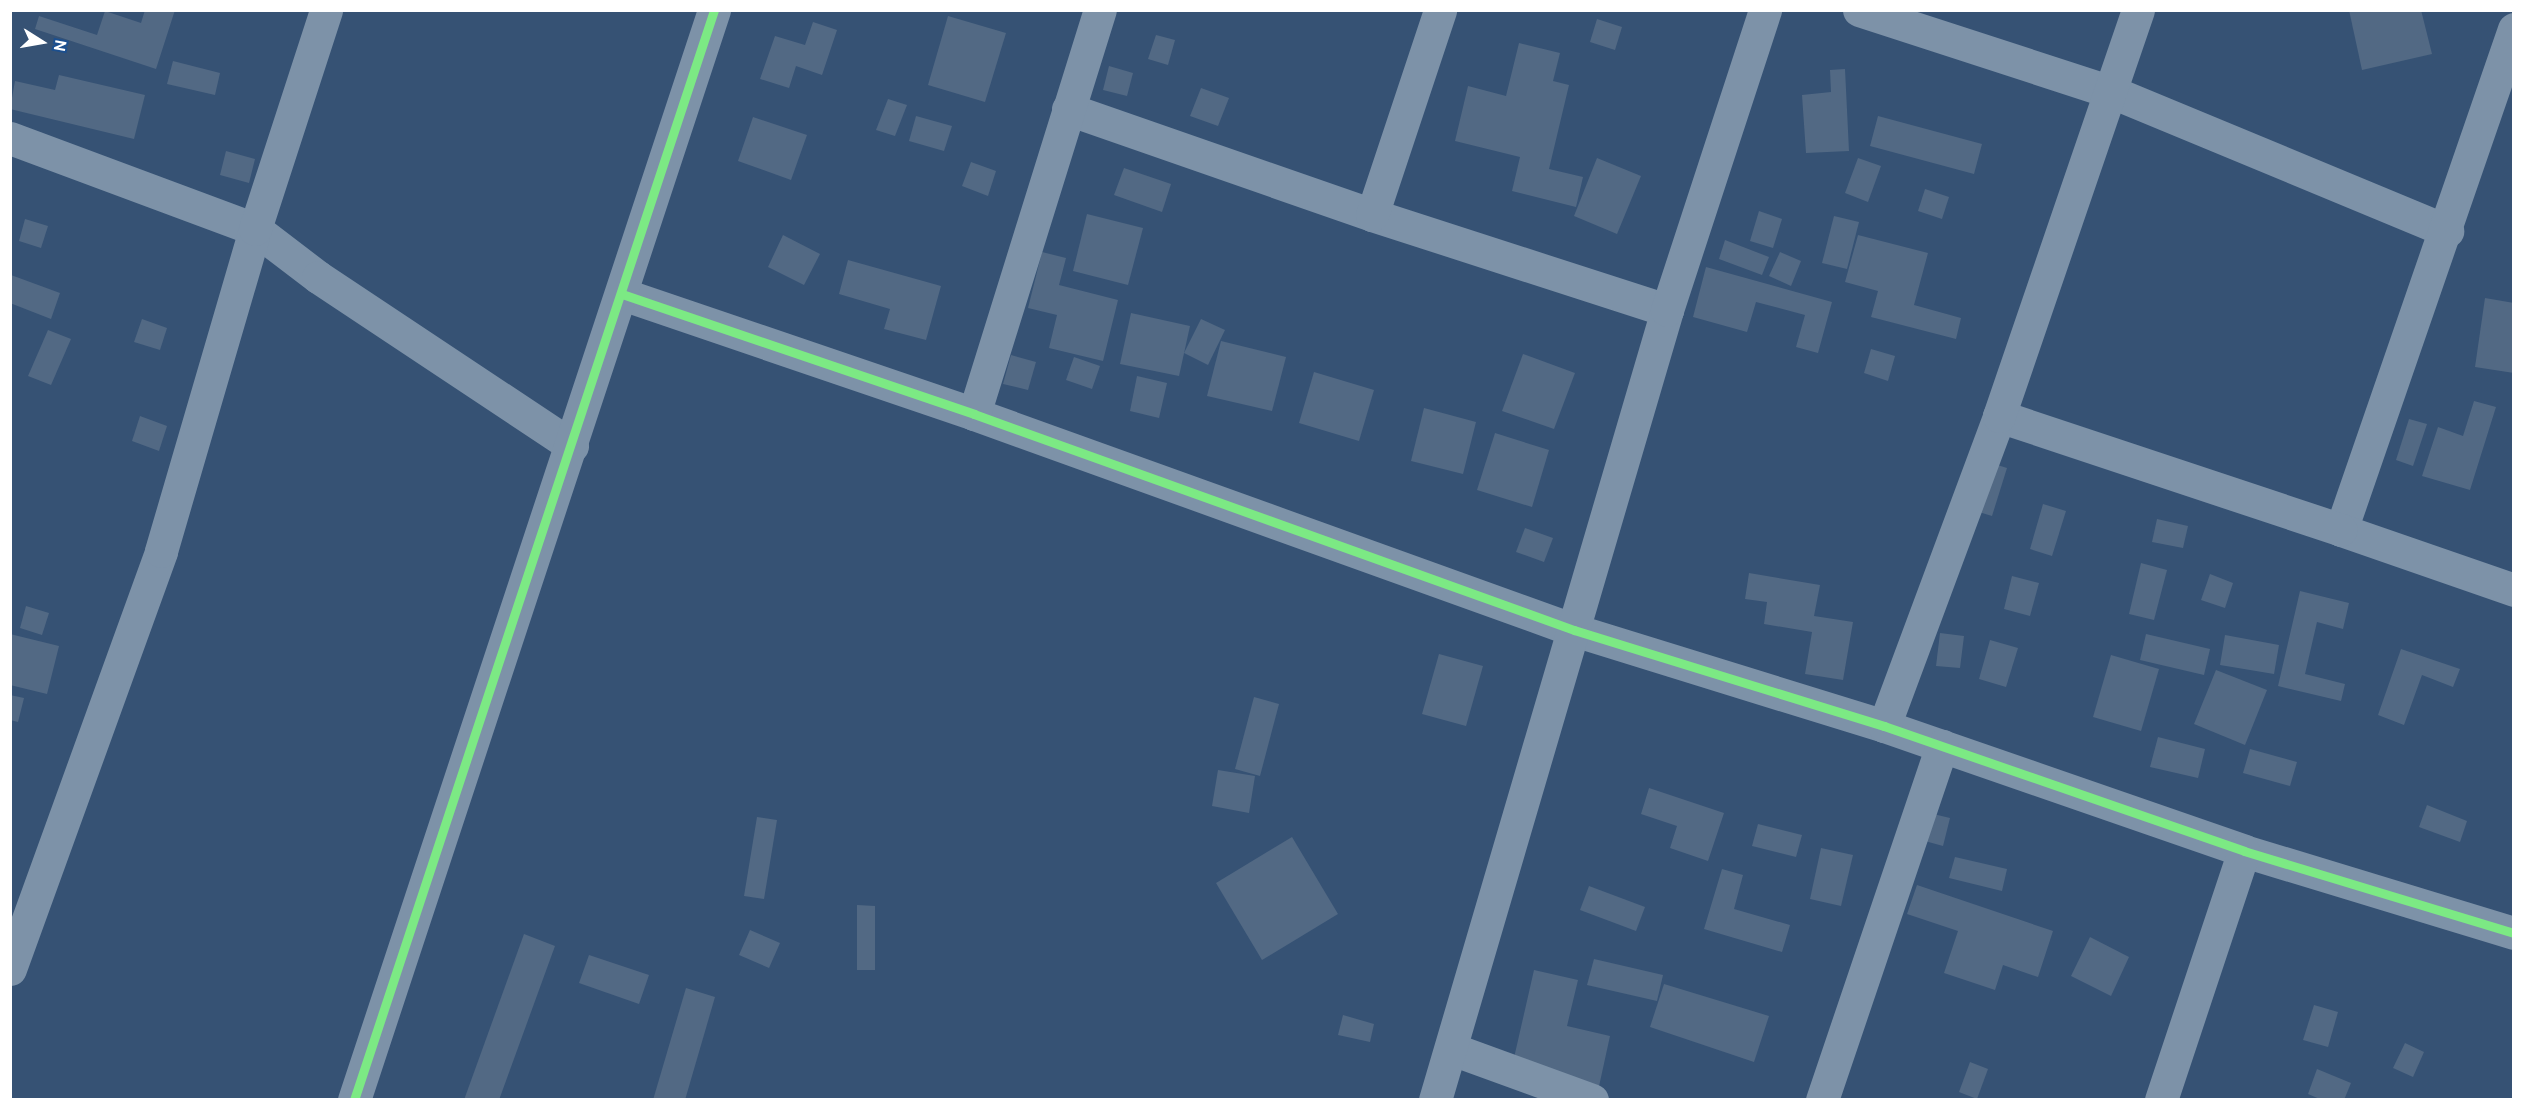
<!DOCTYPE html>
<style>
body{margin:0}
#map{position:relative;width:2524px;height:1110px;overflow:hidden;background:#365274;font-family:Cabin,sans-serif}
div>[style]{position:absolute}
.building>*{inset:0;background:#526984}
.minor>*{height:33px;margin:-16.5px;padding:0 16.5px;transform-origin:16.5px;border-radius:16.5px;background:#7d92a8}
.tertiary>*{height:33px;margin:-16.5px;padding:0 16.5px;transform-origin:16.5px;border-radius:16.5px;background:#7d92a8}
.cycleway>*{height:9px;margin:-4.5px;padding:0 4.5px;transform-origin:4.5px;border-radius:4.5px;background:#7ce984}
span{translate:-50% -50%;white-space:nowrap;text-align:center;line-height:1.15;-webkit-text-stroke:4.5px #1b4f8f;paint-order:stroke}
.frame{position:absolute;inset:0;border:12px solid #fff;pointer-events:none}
.north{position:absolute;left:12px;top:12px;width:60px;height:60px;-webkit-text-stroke:4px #1b4f8f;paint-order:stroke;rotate:101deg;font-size:16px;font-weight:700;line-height:24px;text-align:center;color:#fff}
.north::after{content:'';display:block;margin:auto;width:21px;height:27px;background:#fff;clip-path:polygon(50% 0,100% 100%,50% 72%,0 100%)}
</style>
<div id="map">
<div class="building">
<div style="clip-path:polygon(145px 10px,175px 10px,156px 69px,35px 29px,39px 16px,97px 35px,105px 11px,141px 23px)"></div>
<div style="clip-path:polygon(2349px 10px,2421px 10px,2432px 54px,2362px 70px)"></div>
<div style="clip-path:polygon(948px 16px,1006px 33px,985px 102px,928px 85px)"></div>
<div style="clip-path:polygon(1597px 19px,1622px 27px,1615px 50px,1590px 42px)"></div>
<div style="clip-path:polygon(813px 22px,837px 30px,822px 75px,796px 66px,789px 88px,760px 79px,775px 36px,805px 45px)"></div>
<div style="clip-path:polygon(1156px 35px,1175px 40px,1168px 65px,1148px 59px)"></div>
<div style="clip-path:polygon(1519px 43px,1560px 53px,1553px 81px,1569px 85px,1549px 169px,1583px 177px,1576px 207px,1512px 191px,1520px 157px,1455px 141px,1468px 86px,1506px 96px)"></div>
<div style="clip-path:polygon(173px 61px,220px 73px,215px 95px,167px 84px)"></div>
<div style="clip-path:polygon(1109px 66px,1133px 73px,1127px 96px,1103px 90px)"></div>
<div style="clip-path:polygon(1845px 69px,1849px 151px,1806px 153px,1802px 95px,1831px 92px,1830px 70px)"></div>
<div style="clip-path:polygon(59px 75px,145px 95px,134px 139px,10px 109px,15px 81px,55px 90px)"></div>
<div style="clip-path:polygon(1201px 88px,1229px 98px,1218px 126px,1190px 116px)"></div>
<div style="clip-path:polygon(888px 99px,907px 105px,895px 136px,876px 130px)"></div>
<div style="clip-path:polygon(916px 116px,952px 126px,944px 151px,909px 141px)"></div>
<div style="clip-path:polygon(1878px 116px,1982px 144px,1974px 174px,1870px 146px)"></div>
<div style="clip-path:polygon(753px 117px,807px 135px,791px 180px,738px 161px)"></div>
<div style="clip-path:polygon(226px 151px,255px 159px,249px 183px,220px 175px)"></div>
<div style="clip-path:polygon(1597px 158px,1641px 176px,1617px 234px,1574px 216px)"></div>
<div style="clip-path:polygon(1858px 158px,1881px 166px,1868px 202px,1845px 193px)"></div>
<div style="clip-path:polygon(971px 162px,996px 171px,988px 196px,962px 186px)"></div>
<div style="clip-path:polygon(1124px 168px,1171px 184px,1162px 212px,1114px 195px)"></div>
<div style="clip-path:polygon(1925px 189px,1949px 197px,1942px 219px,1918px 211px)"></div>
<div style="clip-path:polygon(1759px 211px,1782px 219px,1773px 248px,1750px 241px)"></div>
<div style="clip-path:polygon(1087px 214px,1143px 228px,1128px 285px,1073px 271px)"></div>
<div style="clip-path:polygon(1834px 216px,1859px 222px,1847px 269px,1822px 263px)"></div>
<div style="clip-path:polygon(25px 219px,48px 226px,41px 248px,19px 241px)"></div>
<div style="clip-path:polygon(783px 235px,820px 254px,804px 285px,768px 267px)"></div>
<div style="clip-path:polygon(1858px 235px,1928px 253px,1914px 305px,1961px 318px,1956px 339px,1871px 317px,1878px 291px,1845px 282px)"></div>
<div style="clip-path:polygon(1725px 240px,1769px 257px,1762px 275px,1719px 259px)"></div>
<div style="clip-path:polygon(1042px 252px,1066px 258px,1059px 285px,1118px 300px,1103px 361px,1049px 348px,1057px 315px,1028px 308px)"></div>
<div style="clip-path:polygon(1780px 252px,1801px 261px,1791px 286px,1769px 276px)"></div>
<div style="clip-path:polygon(848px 260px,941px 286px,926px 340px,884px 329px,890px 309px,839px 294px)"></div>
<div style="clip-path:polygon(1706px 267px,1832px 302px,1818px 353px,1796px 347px,1805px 315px,1756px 302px,1747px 332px,1693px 317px)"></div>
<div style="clip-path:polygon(11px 275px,60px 293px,51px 319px,10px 303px)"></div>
<div style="clip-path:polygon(2485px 298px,2514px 303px,2514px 373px,2475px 367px)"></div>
<div style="clip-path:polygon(1131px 313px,1190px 326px,1179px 376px,1120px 364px)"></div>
<div style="clip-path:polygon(142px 319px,167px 328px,160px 350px,134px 342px)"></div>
<div style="clip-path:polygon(1201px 319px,1225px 330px,1208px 365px,1184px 353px)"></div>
<div style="clip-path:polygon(48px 330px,71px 339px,51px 385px,28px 376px)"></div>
<div style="clip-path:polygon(1221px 341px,1286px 357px,1272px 411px,1207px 396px)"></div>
<div style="clip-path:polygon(1871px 349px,1895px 356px,1888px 381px,1864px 373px)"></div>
<div style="clip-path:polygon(1523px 354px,1575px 373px,1554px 429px,1502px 411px)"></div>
<div style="clip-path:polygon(1011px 355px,1036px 362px,1028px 390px,1003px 384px)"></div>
<div style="clip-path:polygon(1074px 357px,1100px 366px,1092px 389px,1066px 380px)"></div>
<div style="clip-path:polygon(1314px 372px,1374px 390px,1359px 441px,1299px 423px)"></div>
<div style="clip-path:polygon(1137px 376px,1167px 383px,1159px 418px,1130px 411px)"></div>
<div style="clip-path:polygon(2474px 401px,2496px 407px,2470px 490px,2422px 476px,2438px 427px,2463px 436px)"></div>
<div style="clip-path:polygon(1424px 408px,1476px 422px,1463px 474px,1411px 461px)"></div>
<div style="clip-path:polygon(140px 416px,167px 426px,159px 451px,132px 441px)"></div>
<div style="clip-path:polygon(2409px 419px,2427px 424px,2413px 466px,2396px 460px)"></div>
<div style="clip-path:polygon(1495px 433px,1549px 450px,1532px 507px,1477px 490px)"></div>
<div style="clip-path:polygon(1985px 461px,2007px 468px,1992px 516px,1969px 509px)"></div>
<div style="clip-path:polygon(2043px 504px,2066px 511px,2052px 556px,2030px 549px)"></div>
<div style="clip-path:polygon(2157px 519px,2188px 526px,2183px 548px,2152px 542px)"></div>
<div style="clip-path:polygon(1525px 528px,1553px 538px,1544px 562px,1516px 552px)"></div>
<div style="clip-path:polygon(2141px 563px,2167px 570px,2154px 620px,2129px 614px)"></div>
<div style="clip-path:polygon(1749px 573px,1820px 585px,1814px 616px,1853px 622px,1843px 680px,1805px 674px,1812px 632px,1764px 624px,1767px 602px,1745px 599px)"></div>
<div style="clip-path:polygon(2210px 574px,2233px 583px,2225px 608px,2201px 600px)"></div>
<div style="clip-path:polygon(2012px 576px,2039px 583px,2030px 616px,2004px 609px)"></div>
<div style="clip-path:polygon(2300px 591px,2349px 603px,2343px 629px,2317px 622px,2305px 674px,2345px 684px,2341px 701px,2278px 686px)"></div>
<div style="clip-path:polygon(26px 606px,49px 613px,42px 635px,20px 628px)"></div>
<div style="clip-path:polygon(1940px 633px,1964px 636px,1960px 668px,1936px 666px)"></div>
<div style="clip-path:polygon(10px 634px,59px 646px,47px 694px,10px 685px)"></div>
<div style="clip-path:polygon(2146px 634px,2210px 649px,2204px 675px,2140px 660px)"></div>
<div style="clip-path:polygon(2225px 635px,2279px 645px,2274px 674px,2220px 665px)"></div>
<div style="clip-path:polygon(1990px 640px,2018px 648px,2006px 687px,1979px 679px)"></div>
<div style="clip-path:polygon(2401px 649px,2460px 669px,2453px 687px,2422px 675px,2404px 725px,2378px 715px)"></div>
<div style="clip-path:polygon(1439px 654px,1483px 666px,1466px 726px,1422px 714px)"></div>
<div style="clip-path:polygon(2111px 655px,2159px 669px,2141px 731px,2093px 717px)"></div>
<div style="clip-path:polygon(2216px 670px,2267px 690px,2245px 745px,2194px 724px)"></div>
<div style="clip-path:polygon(10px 695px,24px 698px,18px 722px,10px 720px)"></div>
<div style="clip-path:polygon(1254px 697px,1279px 704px,1260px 776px,1235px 769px)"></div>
<div style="clip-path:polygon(2158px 737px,2205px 749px,2198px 778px,2150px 767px)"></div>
<div style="clip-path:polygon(2250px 749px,2297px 762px,2290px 786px,2243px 773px)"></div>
<div style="clip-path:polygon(1218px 770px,1255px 776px,1249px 813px,1212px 806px)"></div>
<div style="clip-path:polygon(1649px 788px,1724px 813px,1708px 861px,1670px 848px,1677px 826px,1641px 814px)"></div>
<div style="clip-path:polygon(2427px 805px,2467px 821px,2460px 842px,2419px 827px)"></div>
<div style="clip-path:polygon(1921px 811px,1950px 818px,1943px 846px,1914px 838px)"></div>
<div style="clip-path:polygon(757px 817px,777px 820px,764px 899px,744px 896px)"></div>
<div style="clip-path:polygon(1758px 824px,1802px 835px,1796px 857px,1752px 846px)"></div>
<div style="clip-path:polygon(1292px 837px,1338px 914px,1262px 960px,1216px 883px)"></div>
<div style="clip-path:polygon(1821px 848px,1853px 855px,1841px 906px,1810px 899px)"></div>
<div style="clip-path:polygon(1955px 857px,2007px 869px,2002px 891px,1949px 878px)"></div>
<div style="clip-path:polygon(1722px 869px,1743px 875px,1734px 909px,1790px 925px,1782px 952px,1704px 929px)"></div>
<div style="clip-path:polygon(1917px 885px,2053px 931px,2038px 977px,2003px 965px,1995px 990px,1944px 973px,1958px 931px,1907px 914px)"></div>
<div style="clip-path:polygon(1589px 886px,1645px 907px,1636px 931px,1580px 910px)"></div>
<div style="clip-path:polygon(857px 905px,875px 906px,875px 970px,857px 970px)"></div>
<div style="clip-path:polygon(750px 930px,780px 943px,769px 968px,739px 955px)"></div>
<div style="clip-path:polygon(524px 934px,555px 946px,499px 1100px,464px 1100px)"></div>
<div style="clip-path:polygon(2090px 937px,2129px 957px,2111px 996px,2071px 976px)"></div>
<div style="clip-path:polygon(589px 955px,649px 975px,639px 1004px,579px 983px)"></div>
<div style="clip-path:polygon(1594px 959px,1663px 975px,1657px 1001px,1587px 985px)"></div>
<div style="clip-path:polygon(1534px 970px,1578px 980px,1567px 1026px,1610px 1036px,1598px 1091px,1511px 1071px)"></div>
<div style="clip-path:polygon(1664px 984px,1769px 1016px,1754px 1062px,1650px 1027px)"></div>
<div style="clip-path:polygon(686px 988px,715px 997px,685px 1100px,653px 1100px)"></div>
<div style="clip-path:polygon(2314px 1005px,2338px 1012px,2328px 1047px,2303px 1040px)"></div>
<div style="clip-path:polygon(1343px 1015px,1374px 1024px,1370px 1042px,1338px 1035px)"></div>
<div style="clip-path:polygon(2405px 1043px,2424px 1052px,2413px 1077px,2393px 1068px)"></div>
<div style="clip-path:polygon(1970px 1062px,1988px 1069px,1977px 1099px,1959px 1092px)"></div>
<div style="clip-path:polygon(2317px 1069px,2351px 1083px,2344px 1100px,2322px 1100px,2308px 1094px)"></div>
</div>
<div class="minor">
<div style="left:1859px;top:10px;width:266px;rotate:18deg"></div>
<div style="left:2112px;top:92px;width:363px;rotate:22.5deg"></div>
<div style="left:2514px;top:29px;width:530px;rotate:109.05deg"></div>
<div style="left:2341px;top:530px;width:183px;rotate:19.1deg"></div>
<div style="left:1068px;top:109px;width:322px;rotate:19.2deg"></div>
<div style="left:1372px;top:215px;width:310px;rotate:17.9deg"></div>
<div style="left:10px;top:138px;width:261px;rotate:20.4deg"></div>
<div style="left:255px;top:229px;width:79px;rotate:37.3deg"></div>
<div style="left:318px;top:277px;width:305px;rotate:33.6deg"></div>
<div style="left:1372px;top:215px;width:216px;rotate:-71.6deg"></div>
<div style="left:622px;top:294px;width:372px;rotate:18.8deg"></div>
<div style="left:974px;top:414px;width:638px;rotate:19.8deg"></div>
<div style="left:1574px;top:630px;width:325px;rotate:17.2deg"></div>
<div style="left:1884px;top:726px;width:381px;rotate:19.1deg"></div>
<div style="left:2244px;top:851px;width:282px;rotate:16.9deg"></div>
<div style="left:974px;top:414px;width:423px;rotate:-72.7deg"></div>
<div style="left:1999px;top:416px;width:360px;rotate:18.4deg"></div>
<div style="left:1884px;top:726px;width:331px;rotate:-69.6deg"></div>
<div style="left:1999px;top:416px;width:429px;rotate:-71.1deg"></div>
<div style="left:10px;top:969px;width:444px;rotate:-70.1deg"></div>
<div style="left:161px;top:551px;width:335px;rotate:-73.7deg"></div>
<div style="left:255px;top:229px;width:230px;rotate:-72deg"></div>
<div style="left:1452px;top:1049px;width:149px;rotate:20deg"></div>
<div style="left:1435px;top:1100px;width:823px;rotate:-73.63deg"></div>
<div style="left:1667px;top:310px;width:316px;rotate:-71.9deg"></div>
<div style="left:1822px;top:1100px;width:374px;rotate:-71.3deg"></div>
<div style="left:2161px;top:1100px;width:262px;rotate:-71.6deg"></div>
</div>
<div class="tertiary">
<div style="left:354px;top:1100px;width:1148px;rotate:-71.72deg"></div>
</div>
<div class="cycleway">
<div style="left:622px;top:294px;width:372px;rotate:18.8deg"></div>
<div style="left:974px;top:414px;width:638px;rotate:19.8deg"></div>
<div style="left:1574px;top:630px;width:325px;rotate:17.2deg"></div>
<div style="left:1884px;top:726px;width:381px;rotate:19.1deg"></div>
<div style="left:2244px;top:851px;width:282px;rotate:16.9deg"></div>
<div style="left:354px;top:1100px;width:1148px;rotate:-71.72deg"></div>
</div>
<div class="frame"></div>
<div class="north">N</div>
</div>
